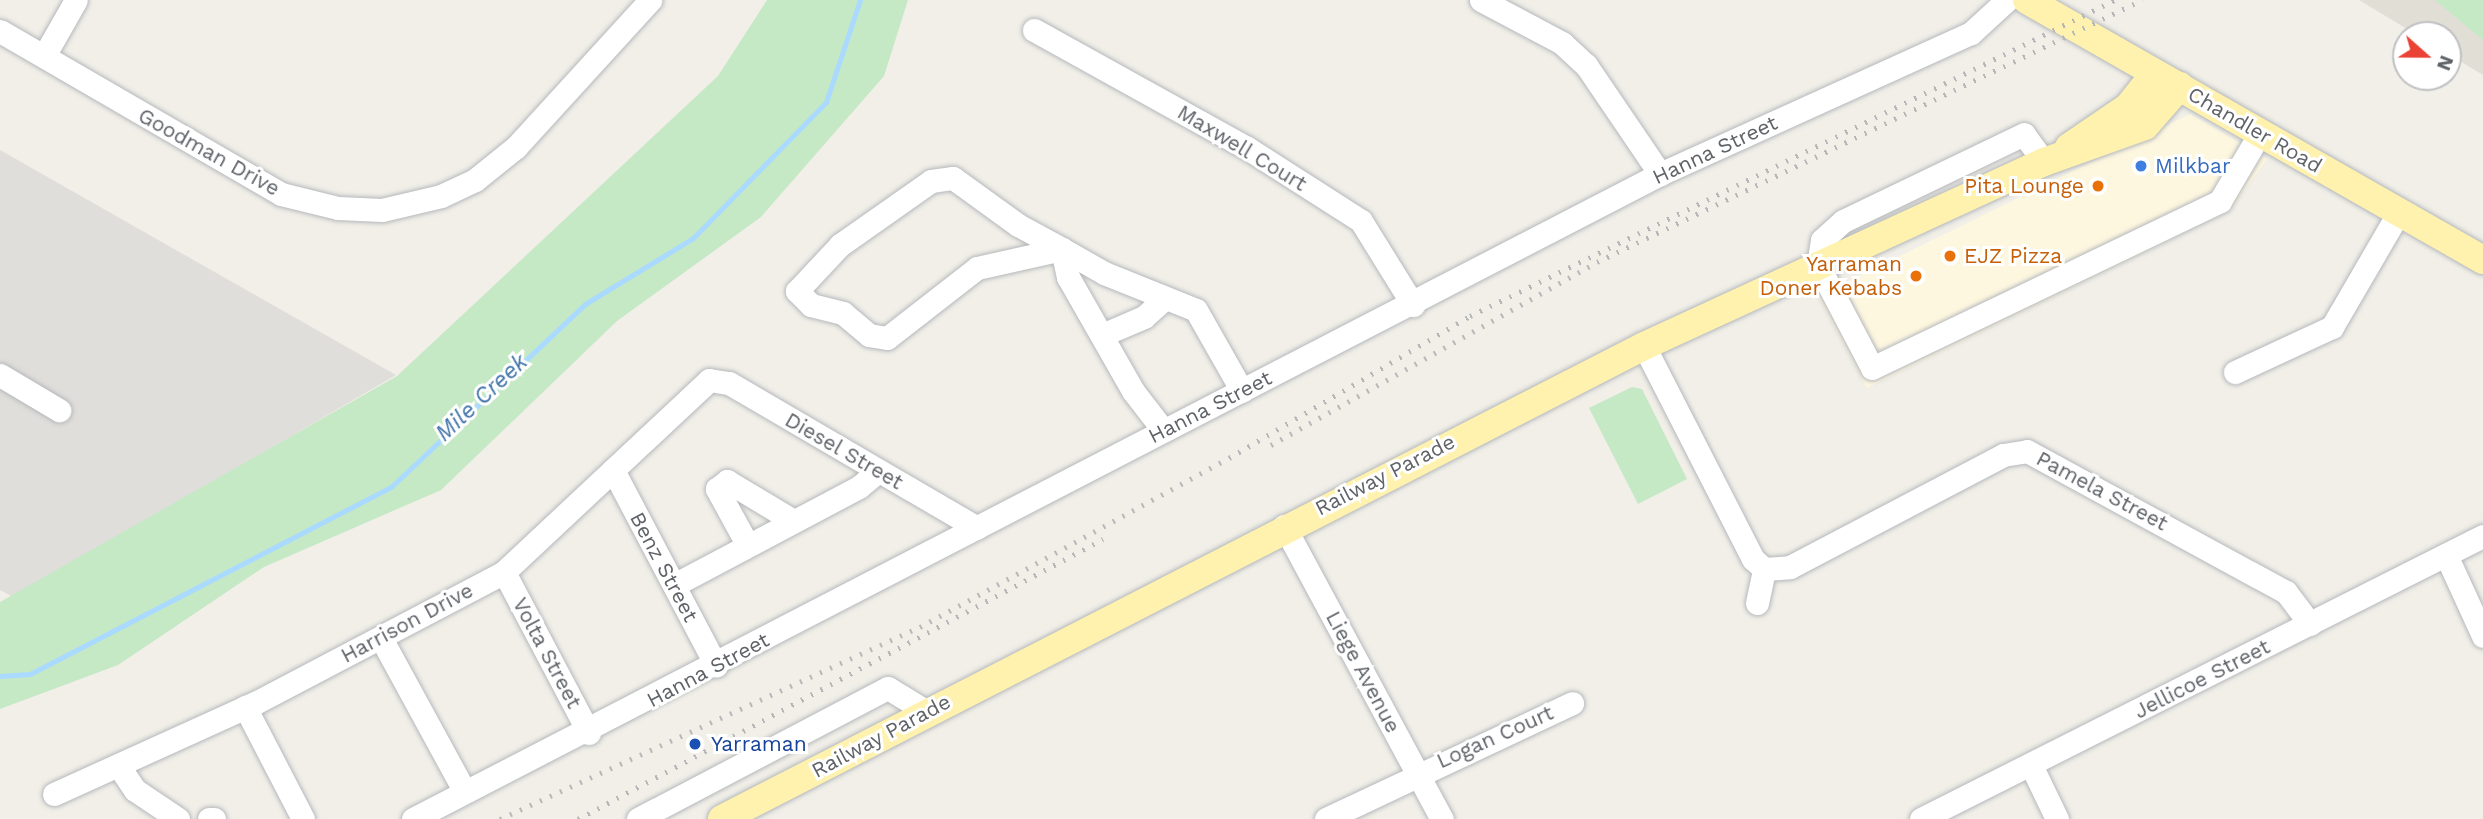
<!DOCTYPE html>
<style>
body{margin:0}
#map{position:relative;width:2483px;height:819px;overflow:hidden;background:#f1efe8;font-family:"Work Sans",sans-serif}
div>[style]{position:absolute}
.commercial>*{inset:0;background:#fef7e0}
.industrial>*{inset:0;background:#e0deda}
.education>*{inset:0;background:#e1ded6}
.green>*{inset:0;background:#c5e8c5}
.stream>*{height:5px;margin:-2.5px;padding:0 2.5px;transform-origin:2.5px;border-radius:2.5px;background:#aadaff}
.roads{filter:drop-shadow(0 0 2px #b5b8bc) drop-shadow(0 0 2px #b5b8bc)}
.minor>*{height:23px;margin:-11.5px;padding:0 11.5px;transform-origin:11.5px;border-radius:11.5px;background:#fff}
.major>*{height:28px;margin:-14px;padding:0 14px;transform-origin:14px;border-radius:14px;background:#fff2af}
.rail>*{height:5px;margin-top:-2.5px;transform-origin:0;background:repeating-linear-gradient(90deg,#b6b7b8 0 2px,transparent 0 11px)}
.dots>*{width:19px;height:19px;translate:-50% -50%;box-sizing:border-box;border:4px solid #fff;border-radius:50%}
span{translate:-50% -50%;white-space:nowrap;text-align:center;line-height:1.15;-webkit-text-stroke:6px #fff;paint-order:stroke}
.street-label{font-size:21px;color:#5f6368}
.shop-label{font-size:21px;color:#366cbe}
.left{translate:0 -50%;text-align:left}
.food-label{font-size:21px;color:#c56008}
.right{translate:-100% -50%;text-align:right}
.transit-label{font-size:21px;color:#164399}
.water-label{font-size:23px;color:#4174aa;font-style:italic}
.north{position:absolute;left:2392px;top:21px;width:70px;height:70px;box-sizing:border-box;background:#fff;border:2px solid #bfc1c3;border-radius:50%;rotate:111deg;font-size:19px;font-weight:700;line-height:28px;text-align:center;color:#5f6368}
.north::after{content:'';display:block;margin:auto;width:24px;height:32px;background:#ea4335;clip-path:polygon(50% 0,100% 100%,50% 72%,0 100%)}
</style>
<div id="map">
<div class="commercial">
<div style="clip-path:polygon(2190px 114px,2267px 159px,2230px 211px,1867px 388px,1818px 296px)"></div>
</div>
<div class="industrial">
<div style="clip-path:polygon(0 150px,396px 375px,15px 598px,0 590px)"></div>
</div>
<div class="education">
<div style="clip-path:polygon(2359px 0,2483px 0,2483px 75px,2448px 54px,2448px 35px,2417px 35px)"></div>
</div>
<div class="green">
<div style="clip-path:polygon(767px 0,908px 0,884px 76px,761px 217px,617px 321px,441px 490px,264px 567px,118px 665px,0 709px,0 602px,397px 376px,718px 76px)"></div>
<div style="clip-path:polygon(2435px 0,2483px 0,2483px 40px)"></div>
<div style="clip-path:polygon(1632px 387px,1642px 389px,1687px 479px,1638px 504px,1589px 408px)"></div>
</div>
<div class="stream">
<div style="left:0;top:676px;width:30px;rotate:-4deg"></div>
<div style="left:30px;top:674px;width:407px;rotate:-27.4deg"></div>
<div style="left:391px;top:487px;width:267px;rotate:-43.3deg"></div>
<div style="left:585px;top:304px;width:127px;rotate:-31.4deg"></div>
<div style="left:693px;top:238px;width:190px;rotate:-45.6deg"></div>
<div style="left:826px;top:102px;width:108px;rotate:-71.6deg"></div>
</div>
<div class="roads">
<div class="minor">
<div style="left:1481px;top:0;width:92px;rotate:28deg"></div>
<div style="left:1562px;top:43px;width:33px;rotate:43deg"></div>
<div style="left:1586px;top:65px;width:132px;rotate:55.8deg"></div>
<div style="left:1034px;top:30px;width:244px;rotate:29deg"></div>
<div style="left:1247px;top:148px;width:135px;rotate:32.6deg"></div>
<div style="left:1361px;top:221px;width:99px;rotate:58.2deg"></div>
<div style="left:0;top:31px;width:325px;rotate:30.1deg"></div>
<div style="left:281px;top:194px;width:59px;rotate:13.8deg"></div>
<div style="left:338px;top:208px;width:44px;rotate:2.6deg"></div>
<div style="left:382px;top:210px;width:61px;rotate:-13.3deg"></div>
<div style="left:441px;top:196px;width:38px;rotate:-25deg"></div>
<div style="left:475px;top:180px;width:53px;rotate:-38.8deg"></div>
<div style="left:516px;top:147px;width:199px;rotate:-47.6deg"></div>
<div style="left:44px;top:56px;width:64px;rotate:-60.3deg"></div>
<div style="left:2044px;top:162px;width:34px;rotate:-126deg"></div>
<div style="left:2024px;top:134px;width:201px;rotate:154.3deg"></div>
<div style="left:1843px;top:221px;width:28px;rotate:138deg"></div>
<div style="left:1822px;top:240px;width:25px;rotate:99deg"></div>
<div style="left:1818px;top:265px;width:116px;rotate:62.3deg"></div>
<div style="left:1872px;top:368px;width:386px;rotate:-25.6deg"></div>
<div style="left:2220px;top:201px;width:79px;rotate:-59.5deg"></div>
<div style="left:1062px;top:249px;width:87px;rotate:167.4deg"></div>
<div style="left:977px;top:268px;width:114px;rotate:142.1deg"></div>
<div style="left:887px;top:338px;width:18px;rotate:-171deg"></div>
<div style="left:869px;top:335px;width:34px;rotate:-140deg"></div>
<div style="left:843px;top:313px;width:33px;rotate:-166deg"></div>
<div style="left:811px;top:305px;width:20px;rotate:-135deg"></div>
<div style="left:797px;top:291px;width:63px;rotate:-46.9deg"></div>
<div style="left:840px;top:245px;width:111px;rotate:-35.1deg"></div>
<div style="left:931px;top:181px;width:22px;rotate:-8deg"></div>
<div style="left:953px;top:178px;width:80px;rotate:35.9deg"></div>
<div style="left:1018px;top:225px;width:50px;rotate:28.6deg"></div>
<div style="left:1062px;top:249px;width:48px;rotate:29.7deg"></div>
<div style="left:1104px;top:273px;width:99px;rotate:21.9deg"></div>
<div style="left:1196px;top:310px;width:93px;rotate:60.4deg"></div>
<div style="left:1062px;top:249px;width:29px;rotate:78deg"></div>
<div style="left:1068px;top:277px;width:131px;rotate:60.3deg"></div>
<div style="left:1133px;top:391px;width:49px;rotate:52.4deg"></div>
<div style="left:1102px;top:335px;width:46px;rotate:-23.2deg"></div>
<div style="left:1144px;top:317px;width:25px;rotate:-42deg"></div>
<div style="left:1644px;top:346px;width:239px;rotate:62.9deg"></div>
<div style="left:1753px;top:559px;width:15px;rotate:42deg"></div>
<div style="left:1764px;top:569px;width:26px;rotate:-4deg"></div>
<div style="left:1790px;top:567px;width:241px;rotate:-27.7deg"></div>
<div style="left:2003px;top:455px;width:24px;rotate:-9deg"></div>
<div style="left:2027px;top:451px;width:295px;rotate:28.6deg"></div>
<div style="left:2286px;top:592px;width:40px;rotate:53deg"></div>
<div style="left:2235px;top:372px;width:107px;rotate:-24.9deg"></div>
<div style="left:2332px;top:327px;width:133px;rotate:-59.8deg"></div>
<div style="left:0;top:375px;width:69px;rotate:30.7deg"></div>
<div style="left:613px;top:470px;width:221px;rotate:62.2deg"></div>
<div style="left:1284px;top:526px;width:333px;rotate:61.7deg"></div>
<div style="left:747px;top:544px;width:63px;rotate:-118.6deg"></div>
<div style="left:717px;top:489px;width:13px;rotate:-39deg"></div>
<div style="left:727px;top:481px;width:76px;rotate:31deg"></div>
<div style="left:2446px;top:555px;width:89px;rotate:65.4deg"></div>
<div style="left:504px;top:572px;width:182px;rotate:62.2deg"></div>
<div style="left:674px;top:585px;width:209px;rotate:-27.9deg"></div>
<div style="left:859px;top:487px;width:25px;rotate:-40deg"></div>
<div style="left:1757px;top:603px;width:35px;rotate:-78deg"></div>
<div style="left:381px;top:638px;width:175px;rotate:61.4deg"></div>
<div style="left:245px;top:707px;width:126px;rotate:62.6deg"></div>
<div style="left:118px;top:765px;width:30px;rotate:56deg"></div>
<div style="left:135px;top:790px;width:52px;rotate:34deg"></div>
<div style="left:2031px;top:765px;width:60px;rotate:64.3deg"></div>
<div style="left:54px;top:794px;width:221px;rotate:-24.4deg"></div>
<div style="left:255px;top:703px;width:281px;rotate:-27.7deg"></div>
<div style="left:504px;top:572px;width:281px;rotate:-43.1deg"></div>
<div style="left:709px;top:380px;width:20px;rotate:9deg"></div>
<div style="left:729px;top:383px;width:287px;rotate:30.3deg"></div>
<div style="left:209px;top:819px;width:5px"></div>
<div style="left:413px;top:819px;width:1404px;rotate:-27.35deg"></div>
<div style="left:1660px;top:174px;width:341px;rotate:-24.4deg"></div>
<div style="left:1971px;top:33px;width:49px;rotate:-42.5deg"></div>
<div style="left:638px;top:819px;width:282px;rotate:-27.7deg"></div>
<div style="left:888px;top:688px;width:46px;rotate:31.6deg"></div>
<div style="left:1326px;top:819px;width:272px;rotate:-25.2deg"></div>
<div style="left:1921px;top:819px;width:629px;rotate:-26.73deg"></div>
</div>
<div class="major">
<div style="left:2027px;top:0;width:525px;rotate:29.69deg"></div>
<div style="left:2069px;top:147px;width:71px;rotate:-34.1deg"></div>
<div style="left:2128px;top:107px;width:43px;rotate:-51.5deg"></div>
<div style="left:722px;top:819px;width:1036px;rotate:-27.16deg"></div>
<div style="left:1644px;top:346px;width:440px;rotate:-24.7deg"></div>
<div style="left:2044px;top:162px;width:107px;rotate:-19.6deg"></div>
<div style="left:2145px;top:126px;width:53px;rotate:-48.8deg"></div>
</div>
</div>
<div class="rail">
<div style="left:1271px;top:445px;width:374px;rotate:-29.3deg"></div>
<div style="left:1597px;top:262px;width:605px;rotate:-25.68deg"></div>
<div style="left:500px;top:819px;width:462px;rotate:-24.6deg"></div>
<div style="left:920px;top:627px;width:352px;rotate:-28.7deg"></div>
<div style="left:1229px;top:458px;width:280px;rotate:-30.5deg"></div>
<div style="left:1470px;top:316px;width:718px;rotate:-26.1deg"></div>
<div style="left:578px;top:819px;width:595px;rotate:-28.07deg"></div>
</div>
<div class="dots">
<div style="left:2141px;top:166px;background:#3f7fe0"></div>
<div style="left:2098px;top:186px;background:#e8710a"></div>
<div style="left:1950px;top:256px;background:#e8710a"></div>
<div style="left:1916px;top:276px;background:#e8710a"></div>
<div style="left:695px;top:744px;background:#1a4fb4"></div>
</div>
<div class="street-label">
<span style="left:2255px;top:130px;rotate:30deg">Chandler Road</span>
<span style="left:1242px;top:148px;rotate:31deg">Maxwell Court</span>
<span style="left:1715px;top:150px;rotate:-25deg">Hanna Street</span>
<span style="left:209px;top:152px;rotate:29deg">Goodman Drive</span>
<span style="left:1210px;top:407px;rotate:-27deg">Hanna Street</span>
<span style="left:844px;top:451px;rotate:30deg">Diesel Street</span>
<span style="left:1385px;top:475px;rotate:-27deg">Railway Parade</span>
<span style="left:2102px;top:491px;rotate:28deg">Pamela Street</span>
<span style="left:664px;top:567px;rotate:62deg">Benz Street</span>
<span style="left:407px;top:623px;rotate:-28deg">Harrison Drive</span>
<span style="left:547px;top:653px;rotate:62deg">Volta Street</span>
<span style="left:708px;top:670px;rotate:-28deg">Hanna Street</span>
<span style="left:1363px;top:672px;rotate:62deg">Liege Avenue</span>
<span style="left:2202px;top:679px;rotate:-27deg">Jellicoe Street</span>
<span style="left:881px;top:736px;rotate:-28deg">Railway Parade</span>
<span style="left:1495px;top:737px;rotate:-24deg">Logan Court</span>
</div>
<div class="shop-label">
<span class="left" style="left:2155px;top:166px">Milkbar</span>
</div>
<div class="food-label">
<span class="right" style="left:2084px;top:186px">Pita Lounge</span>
<span class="left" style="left:1964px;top:256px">EJZ Pizza</span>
<span class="right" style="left:1902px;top:276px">Yarraman<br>Doner Kebabs</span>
</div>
<div class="transit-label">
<span class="left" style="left:711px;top:744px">Yarraman</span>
</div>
<div class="water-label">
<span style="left:482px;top:398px;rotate:-43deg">Mile Creek</span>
</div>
<div class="north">N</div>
</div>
